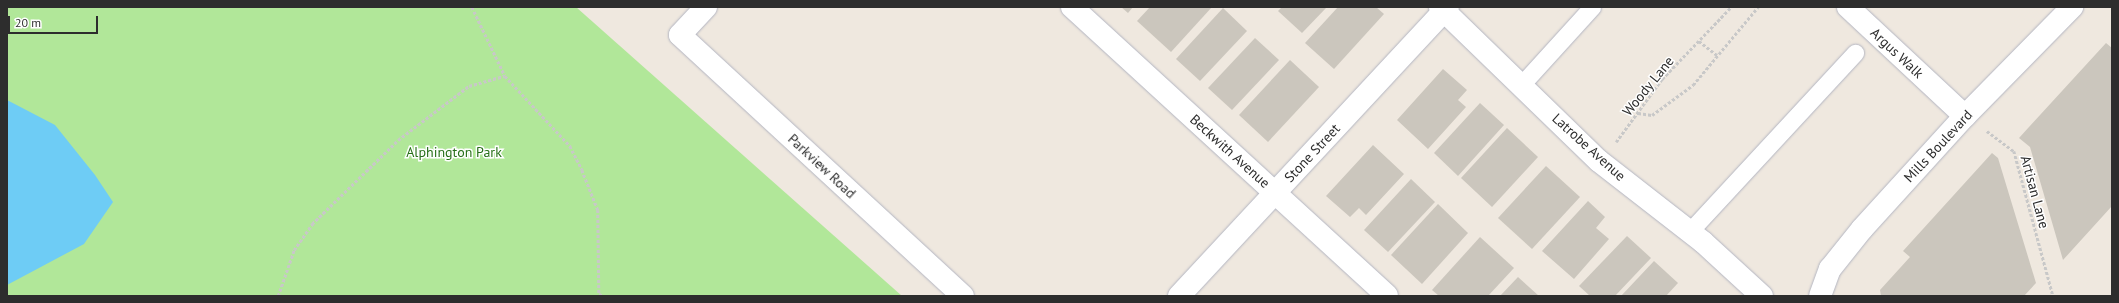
<!DOCTYPE html>
<style>
body{margin:0}
#map{position:relative;width:2119px;height:303px;overflow:hidden;background:#efe8df;font-family:"PT Sans",sans-serif}
div>[style]{position:absolute}
.green>*{inset:0;background:#b1e799}
.water>*{inset:0;background:#6eccf5}
.building>*{inset:0;background:#cbc6bd}
.path>*{height:2.5px;margin-top:-1.25px;transform-origin:0;background:repeating-linear-gradient(90deg,#c8c8c8 0 3px,transparent 0 5px)}
.roads{filter:drop-shadow(0 0 1px #b3b5c1) drop-shadow(0 0 1px #b3b5c1)}
.lane>*{height:17px;margin:-8.5px;padding:0 8.5px;transform-origin:8.5px;border-radius:8.5px;background:#fff}
.street>*{height:22px;margin:-11px;padding:0 11px;transform-origin:11px;border-radius:11px;background:#fff}
span{translate:-50% -50%;white-space:nowrap;text-align:center;line-height:1.15;-webkit-text-stroke:3px #fff;paint-order:stroke}
.street-label{font-size:14px;color:#2d2d2d}
.park-label{font-size:14px;color:#266f17}
.frame{position:absolute;inset:0;border:8px solid #2d2d2d;pointer-events:none}
.scale{position:absolute;left:8px;top:16px;width:90px;height:18px;box-sizing:border-box;border:2px solid #2d2d2d;border-top:0;padding-left:5px;font-size:12px;line-height:14px;white-space:nowrap;color:#2d2d2d;-webkit-text-stroke:3px #fff;paint-order:stroke}
</style>
<div id="map">
<div class="green">
<div style="clip-path:polygon(7px 7px,576px 7px,902px 296px,7px 296px)"></div>
</div>
<div class="water">
<div style="clip-path:polygon(7px 100px,55px 125px,95px 175px,113px 202px,84px 244px,7px 285px)"></div>
</div>
<div class="building">
<div style="clip-path:polygon(1121px 7px,1133px 7px,1128px 13px)"></div>
<div style="clip-path:polygon(1150px 7px,1212px 7px,1171px 52px,1137px 21px)"></div>
<div style="clip-path:polygon(1282px 7px,1327px 7px,1302px 33px,1278px 11px)"></div>
<div style="clip-path:polygon(1338px 7px,1376px 7px,1384px 14px,1334px 69px,1305px 43px)"></div>
<div style="clip-path:polygon(1223px 8px,1247px 31px,1200px 81px,1176px 59px)"></div>
<div style="clip-path:polygon(1255px 38px,1279px 60px,1232px 110px,1208px 88px)"></div>
<div style="clip-path:polygon(2106px 43px,2112px 48px,2112px 206px,2063px 260px,2030px 147px,2019px 138px)"></div>
<div style="clip-path:polygon(1290px 60px,1319px 87px,1268px 142px,1239px 115px)"></div>
<div style="clip-path:polygon(1443px 69px,1467px 90px,1458px 100px,1466px 107px,1428px 149px,1397px 120px)"></div>
<div style="clip-path:polygon(1480px 103px,1504px 125px,1458px 176px,1434px 153px)"></div>
<div style="clip-path:polygon(1507px 128px,1538px 157px,1492px 207px,1461px 178px)"></div>
<div style="clip-path:polygon(1373px 145px,1404px 174px,1366px 215px,1359px 208px,1350px 217px,1326px 196px)"></div>
<div style="clip-path:polygon(1992px 153px,1998px 158px,2036px 283px,2024px 296px,1881px 296px,1880px 290px,1910px 257px,1903px 251px)"></div>
<div style="clip-path:polygon(1546px 166px,1580px 197px,1532px 249px,1498px 218px)"></div>
<div style="clip-path:polygon(1411px 179px,1435px 202px,1388px 252px,1364px 230px)"></div>
<div style="clip-path:polygon(1588px 201px,1605px 217px,1596px 228px,1609px 239px,1574px 279px,1542px 251px)"></div>
<div style="clip-path:polygon(1438px 204px,1468px 233px,1422px 284px,1391px 255px)"></div>
<div style="clip-path:polygon(1627px 236px,1651px 258px,1615px 296px,1590px 296px,1579px 286px)"></div>
<div style="clip-path:polygon(1480px 237px,1514px 268px,1488px 296px,1439px 296px,1432px 290px)"></div>
<div style="clip-path:polygon(1654px 261px,1678px 283px,1666px 296px,1621px 296px)"></div>
<div style="clip-path:polygon(1518px 277px,1539px 296px,1500px 296px)"></div>
</div>
<div class="path">
<div style="left:472px;top:7px;width:76px;rotate:64.4deg"></div>
<div style="left:1699px;top:41px;width:23px;rotate:38deg"></div>
<div style="left:1638px;top:113px;width:14px;rotate:8deg"></div>
<div style="left:1652px;top:115px;width:51px;rotate:-36.2deg"></div>
<div style="left:1693px;top:85px;width:102px;rotate:-50.2deg"></div>
<div style="left:1987px;top:131px;width:34px;rotate:37deg"></div>
<div style="left:2014px;top:151px;width:150px;rotate:74.9deg"></div>
<div style="left:1616px;top:142px;width:78px;rotate:-53.9deg"></div>
<div style="left:1662px;top:79px;width:100px;rotate:-46.2deg"></div>
<div style="left:278px;top:296px;width:49px;rotate:-70.8deg"></div>
<div style="left:294px;top:250px;width:32px;rotate:-55deg"></div>
<div style="left:312px;top:224px;width:120px;rotate:-44.3deg"></div>
<div style="left:398px;top:140px;width:89px;rotate:-37.3deg"></div>
<div style="left:469px;top:86px;width:37px;rotate:-16deg"></div>
<div style="left:505px;top:76px;width:96px;rotate:47.1deg"></div>
<div style="left:570px;top:146px;width:27px;rotate:63deg"></div>
<div style="left:582px;top:170px;width:43px;rotate:68.2deg"></div>
<div style="left:598px;top:210px;width:84px;rotate:89.3deg"></div>
<div style="left:599px;top:294px;width:5px;rotate:22deg"></div>
</div>
<div class="roads">
<div class="lane">
<div style="left:1522px;top:84px;width:104px;rotate:-47.7deg"></div>
<div style="left:1690px;top:231px;width:243px;rotate:-47.2deg"></div>
</div>
<div class="street">
<div style="left:706px;top:7px;width:38px;rotate:133deg"></div>
<div style="left:680px;top:35px;width:385px;rotate:42.7deg"></div>
<div style="left:1072px;top:7px;width:427px;rotate:42.5deg"></div>
<div style="left:1440px;top:7px;width:221px;rotate:44.1deg"></div>
<div style="left:1599px;top:161px;width:132px;rotate:37.9deg"></div>
<div style="left:1703px;top:242px;width:80px;rotate:42.5deg"></div>
<div style="left:1848px;top:7px;width:160px;rotate:43deg"></div>
<div style="left:1179px;top:296px;width:395px;rotate:-47.1deg"></div>
<div style="left:1820px;top:296px;width:29px;rotate:-70deg"></div>
<div style="left:1830px;top:269px;width:51px;rotate:-51.3deg"></div>
<div style="left:1862px;top:229px;width:153px;rotate:-47.7deg"></div>
<div style="left:1965px;top:116px;width:153px;rotate:-45.5deg"></div>
</div>
</div>
<div class="street-label">
<span style="left:1897px;top:53px;rotate:43deg">Argus Walk</span>
<span style="left:1648px;top:86px;rotate:-51deg">Woody Lane</span>
<span style="left:1938px;top:146px;rotate:-47deg">Mills Boulevard</span>
<span style="left:1589px;top:147px;rotate:42deg">Latrobe Avenue</span>
<span style="left:1230px;top:151px;rotate:42deg">Beckwith Avenue</span>
<span style="left:1312px;top:153px;rotate:-47deg">Stone Street</span>
<span style="left:822px;top:166px;rotate:43deg">Parkview Road</span>
<span style="left:2035px;top:192px;rotate:75deg">Artisan Lane</span>
</div>
<div class="park-label">
<span style="left:454px;top:152px">Alphington Park</span>
</div>
<div class="frame"></div>
<div class="scale">20 m</div>
</div>
